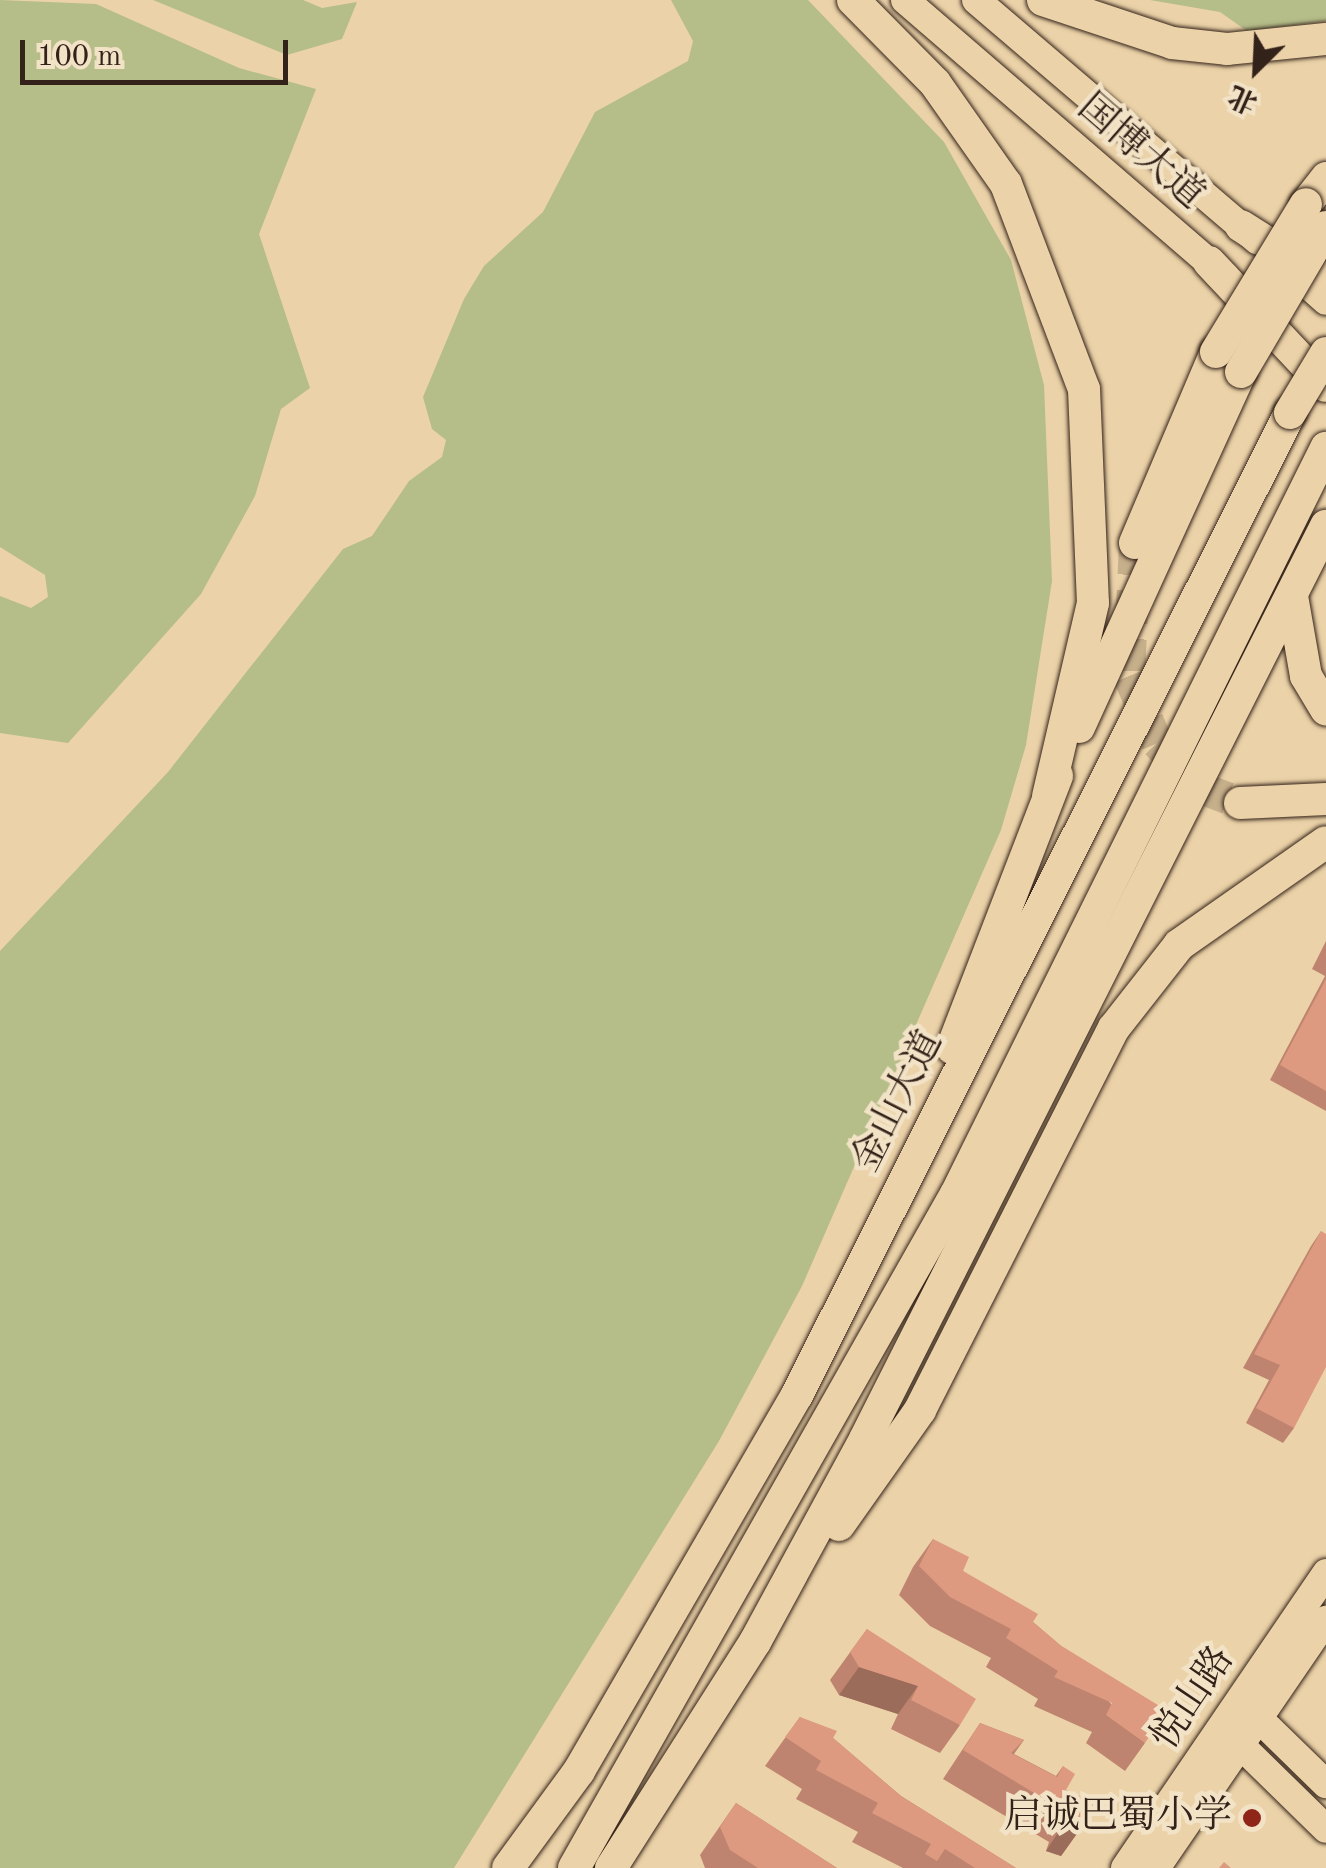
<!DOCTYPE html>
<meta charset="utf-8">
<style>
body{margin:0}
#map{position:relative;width:1326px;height:1868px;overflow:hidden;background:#ebd2a8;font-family:"Old Standard TT","Noto Serif SC",serif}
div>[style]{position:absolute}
.green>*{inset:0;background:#b5bd89}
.highway-tunnel>*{height:32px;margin-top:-16px;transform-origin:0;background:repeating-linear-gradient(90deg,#c6af8b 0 32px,transparent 0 48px)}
.roads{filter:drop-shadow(0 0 2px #332219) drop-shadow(0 0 2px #332219)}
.major>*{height:28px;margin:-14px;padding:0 14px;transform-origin:14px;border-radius:14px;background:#ebd2a8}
.highway>*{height:32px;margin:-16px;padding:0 16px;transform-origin:16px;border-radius:16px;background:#ebd2a8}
.bridges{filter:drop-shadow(0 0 2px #332219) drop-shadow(0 0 2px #332219)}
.highway-bridge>*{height:32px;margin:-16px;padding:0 16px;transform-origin:16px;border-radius:16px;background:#ebd2a8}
.wall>*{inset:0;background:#be846f}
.shaded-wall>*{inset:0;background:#9b6c5a}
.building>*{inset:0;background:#dd9a81}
.dots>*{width:28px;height:28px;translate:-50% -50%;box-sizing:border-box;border:5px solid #f2e2c6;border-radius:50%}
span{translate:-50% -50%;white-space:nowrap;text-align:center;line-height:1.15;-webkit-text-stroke:9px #f2e2c6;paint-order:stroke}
.street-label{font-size:38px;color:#332219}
.poi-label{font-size:38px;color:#332219}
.right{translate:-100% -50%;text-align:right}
.north{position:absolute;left:1206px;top:20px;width:100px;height:100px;-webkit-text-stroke:8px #f2e2c6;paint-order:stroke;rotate:204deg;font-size:28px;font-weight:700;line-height:40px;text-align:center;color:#332219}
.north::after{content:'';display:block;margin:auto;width:35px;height:45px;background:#332219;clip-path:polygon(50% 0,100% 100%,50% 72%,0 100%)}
.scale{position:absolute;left:20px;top:40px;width:268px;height:45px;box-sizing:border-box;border:5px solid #332219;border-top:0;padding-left:12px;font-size:30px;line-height:35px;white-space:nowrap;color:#332219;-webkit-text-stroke:8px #f2e2c6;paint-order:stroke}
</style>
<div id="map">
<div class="green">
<div style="clip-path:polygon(0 0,96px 4px,239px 68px,316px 89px,259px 234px,310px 388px,281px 409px,255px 496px,201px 594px,68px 743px,0 733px,0 596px,31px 608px,48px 597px,45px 575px,0 547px)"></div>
<div style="clip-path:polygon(153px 0,303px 0,322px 8px,357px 2px,342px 39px,287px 55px)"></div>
<div style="clip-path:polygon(671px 0,808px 0,944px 142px,1011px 260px,1044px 385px,1052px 581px,1026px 745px,1001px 830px,802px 1286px,719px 1441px,454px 1868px,0 1868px,0 951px,168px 772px,343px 549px,372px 536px,409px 481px,442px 457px,446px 440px,432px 429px,423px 397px,464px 299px,484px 266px,543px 212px,595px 112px,688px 61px,693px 41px)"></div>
<div style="clip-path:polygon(1150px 0,1326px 0,1326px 21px,1247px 31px,1220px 12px)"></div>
</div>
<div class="highway-tunnel">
<div style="left:1135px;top:543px;width:133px;rotate:92.6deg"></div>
<div style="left:1129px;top:676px;width:73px;rotate:67.3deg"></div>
<div style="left:1157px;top:743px;width:60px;rotate:47deg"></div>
<div style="left:1198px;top:787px;width:45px;rotate:20.9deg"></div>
</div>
<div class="roads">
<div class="major">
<div style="left:905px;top:0;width:423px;rotate:40.8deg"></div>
<div style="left:976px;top:0;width:370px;rotate:40.5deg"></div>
<div style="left:1290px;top:269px;width:48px;rotate:41.6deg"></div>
<div style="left:1248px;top:1708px;width:109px;rotate:44.3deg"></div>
<div style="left:1228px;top:1733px;width:137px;rotate:44.4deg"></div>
<div style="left:1125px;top:1868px;width:357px;rotate:-55.7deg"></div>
<div style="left:1156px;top:1868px;width:301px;rotate:-55.6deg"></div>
</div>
<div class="highway">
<div style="left:853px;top:0;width:117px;rotate:45.3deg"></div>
<div style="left:935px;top:83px;width:123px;rotate:54.9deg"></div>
<div style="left:1006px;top:184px;width:219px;rotate:69.2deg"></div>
<div style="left:1084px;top:389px;width:214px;rotate:87.6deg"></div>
<div style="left:1093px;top:603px;width:198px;rotate:103.1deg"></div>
<div style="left:1043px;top:0;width:136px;rotate:18.4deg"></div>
<div style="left:1172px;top:43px;width:55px;rotate:6.2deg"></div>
<div style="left:1227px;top:49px;width:100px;rotate:-5.8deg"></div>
<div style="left:1306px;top:204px;width:33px;rotate:-52deg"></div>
<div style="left:1241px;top:226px;width:101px;rotate:32.4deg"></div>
<div style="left:1209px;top:262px;width:170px;rotate:46.7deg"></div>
<div style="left:1135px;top:543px;width:207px;rotate:-67deg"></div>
<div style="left:1292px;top:596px;width:81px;rotate:80.1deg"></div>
<div style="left:1306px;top:676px;width:39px;rotate:59deg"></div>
<div style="left:1079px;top:727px;width:390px;rotate:-65.5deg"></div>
<div style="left:1240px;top:803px;width:86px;rotate:-2.7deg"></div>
<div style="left:952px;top:1048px;width:292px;rotate:-68.9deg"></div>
<div style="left:839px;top:1525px;width:141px;rotate:-54.8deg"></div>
<div style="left:920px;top:1410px;width:428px;rotate:-63.1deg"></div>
<div style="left:1114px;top:1028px;width:105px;rotate:-51.9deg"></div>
<div style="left:1179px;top:945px;width:179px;rotate:-35deg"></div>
<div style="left:508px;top:1868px;width:120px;rotate:-53.8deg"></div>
<div style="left:579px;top:1771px;width:435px;rotate:-59.9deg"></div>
<div style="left:797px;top:1395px;width:1099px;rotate:-63.34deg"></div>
<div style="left:574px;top:1868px;width:775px;rotate:-60.46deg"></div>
<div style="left:956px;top:1194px;width:833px;rotate:-63.62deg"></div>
<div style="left:611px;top:1868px;width:268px;rotate:-57.5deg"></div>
<div style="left:755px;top:1642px;width:231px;rotate:-61.5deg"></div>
<div style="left:865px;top:1439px;width:1023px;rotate:-63.21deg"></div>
</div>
</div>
<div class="bridges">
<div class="highway-bridge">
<div style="left:1216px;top:352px;width:173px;rotate:-58.7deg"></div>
<div style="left:1241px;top:372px;width:168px;rotate:-59.6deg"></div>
<div style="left:1290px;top:413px;width:70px;rotate:-59deg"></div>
</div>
</div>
<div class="wall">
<div style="clip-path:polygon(1326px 941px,1326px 1111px,1270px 1080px,1325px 976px,1312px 969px)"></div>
<div style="clip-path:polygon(1321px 1231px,1294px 1428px,1283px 1443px,1246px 1423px,1269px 1380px,1243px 1368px,1311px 1246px)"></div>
<div style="clip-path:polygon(933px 1539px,963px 1571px,1033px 1622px,1060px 1645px,1145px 1743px,1125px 1771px,1086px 1743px,1092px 1732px,1034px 1706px,1038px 1699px,986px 1667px,991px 1658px,930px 1626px,899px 1595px,913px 1567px)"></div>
<div style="clip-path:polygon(867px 1629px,960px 1725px,940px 1753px,891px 1729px,898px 1714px,839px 1695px,830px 1680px)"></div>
<div style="clip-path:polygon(800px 1717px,833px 1738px,901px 1796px,1016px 1868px,903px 1868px,852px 1842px,858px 1832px,796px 1799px,802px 1789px,765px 1766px)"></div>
<div style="clip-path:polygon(980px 1723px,1024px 1740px,1014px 1754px,1056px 1776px,1063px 1766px,1066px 1790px,1098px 1804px,1061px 1856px,1046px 1851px,1049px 1842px,943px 1779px)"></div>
<div style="clip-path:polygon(736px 1803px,837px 1868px,705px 1868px,700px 1855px)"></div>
</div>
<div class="shaded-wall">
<div style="clip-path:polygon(859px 1667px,918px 1686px,898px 1714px,839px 1695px)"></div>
<div style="clip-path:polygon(1065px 1822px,1081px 1828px,1061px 1856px,1046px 1851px)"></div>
</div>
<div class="building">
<div style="clip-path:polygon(1326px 979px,1326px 1091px,1280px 1065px)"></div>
<div style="clip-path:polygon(1321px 1231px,1326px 1234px,1326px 1367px,1294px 1428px,1256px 1408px,1280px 1365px,1254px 1354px)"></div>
<div style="clip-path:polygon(933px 1539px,969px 1557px,963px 1571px,1038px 1614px,1033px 1622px,1060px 1645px,1166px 1710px,1145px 1743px,1106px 1715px,1112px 1703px,1054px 1677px,1058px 1671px,1006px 1638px,1011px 1629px,950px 1597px,919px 1566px)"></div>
<div style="clip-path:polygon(867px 1629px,976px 1699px,960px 1725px,911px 1700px,918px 1686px,859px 1667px,850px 1652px)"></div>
<div style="clip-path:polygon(800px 1717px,837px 1731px,833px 1738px,901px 1796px,1016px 1868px,975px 1868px,945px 1849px,937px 1861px,925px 1854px,931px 1844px,872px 1813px,878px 1803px,816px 1770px,821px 1761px,785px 1737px)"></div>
<div style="clip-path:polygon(980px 1723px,1024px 1740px,1011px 1753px,1057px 1777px,1063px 1766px,1075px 1774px,1066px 1790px,1098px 1804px,1081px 1828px,1065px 1822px,1069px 1814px,963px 1750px)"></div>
<div style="clip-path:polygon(736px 1803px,837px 1868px,758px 1868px,730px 1850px,720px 1827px)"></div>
<div style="clip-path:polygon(1224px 1862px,1231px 1868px,1219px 1868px)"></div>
</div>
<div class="dots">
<div style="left:1252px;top:1818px;background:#8f2418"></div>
</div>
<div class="street-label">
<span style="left:1140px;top:153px;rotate:41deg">国博大道</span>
<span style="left:899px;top:1102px;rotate:-63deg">金山大道</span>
<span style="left:1194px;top:1699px;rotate:-56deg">悦山路</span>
</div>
<div class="poi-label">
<span class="right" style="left:1232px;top:1818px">启诚巴蜀小学</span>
</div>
<div class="north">北</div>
<div class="scale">100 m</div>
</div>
